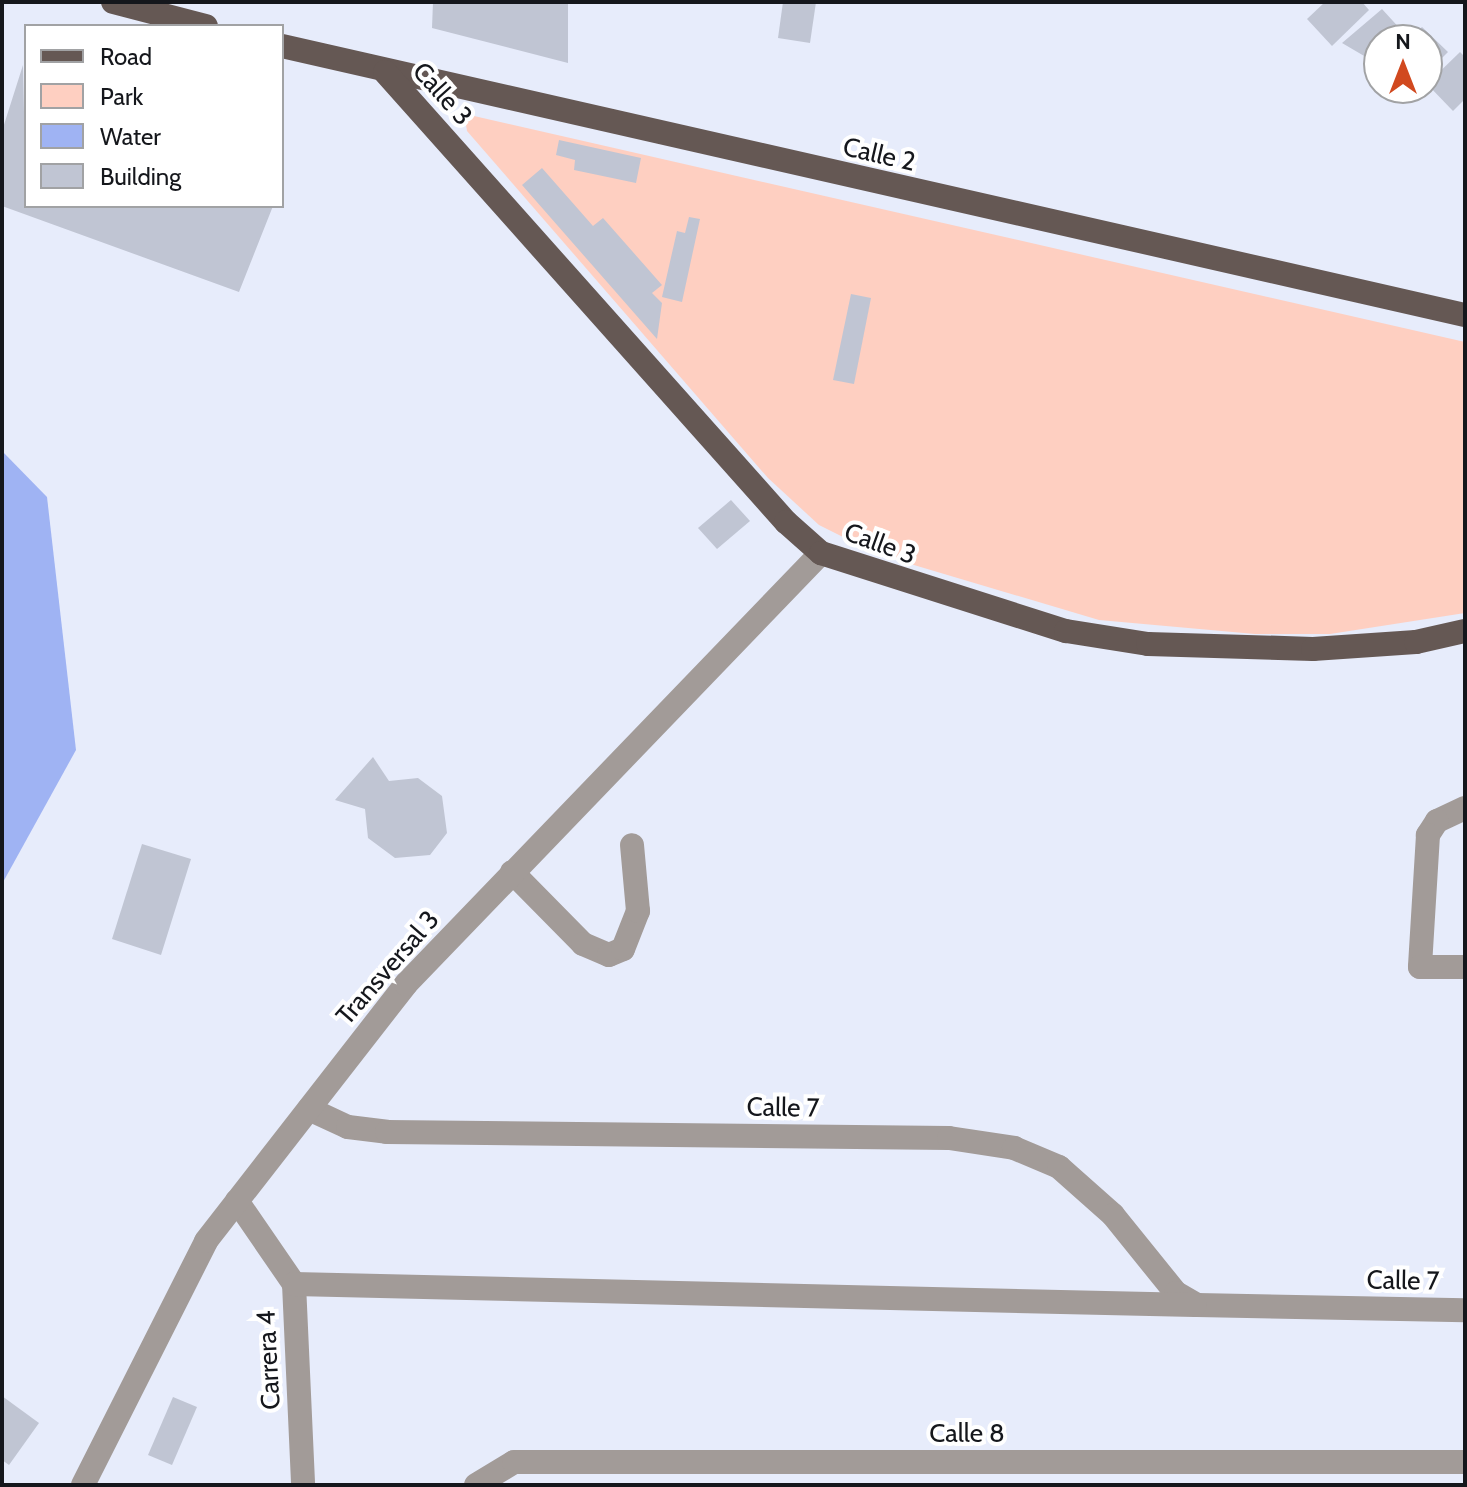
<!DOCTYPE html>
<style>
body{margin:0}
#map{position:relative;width:1467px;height:1487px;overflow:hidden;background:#e7ecfb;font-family:Cabin,sans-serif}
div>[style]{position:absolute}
.green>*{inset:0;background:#fecfc1}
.water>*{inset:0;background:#9fb3f3}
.building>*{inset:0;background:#c0c5d3}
.minor>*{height:24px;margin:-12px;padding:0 12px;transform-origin:12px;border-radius:12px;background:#a29b98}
.major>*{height:24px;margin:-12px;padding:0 12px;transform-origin:12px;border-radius:12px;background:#655854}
span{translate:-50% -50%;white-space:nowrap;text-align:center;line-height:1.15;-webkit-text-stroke:8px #fff;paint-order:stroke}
.street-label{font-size:26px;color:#15171c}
.frame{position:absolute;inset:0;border:4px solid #15171c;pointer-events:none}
.legend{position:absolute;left:24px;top:24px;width:260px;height:184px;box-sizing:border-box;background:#fff;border:2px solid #a1a2a4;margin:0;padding:10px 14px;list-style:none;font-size:24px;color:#15171c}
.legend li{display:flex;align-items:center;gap:16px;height:40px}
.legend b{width:40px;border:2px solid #a1a2a4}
.north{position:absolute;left:1363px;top:24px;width:80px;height:80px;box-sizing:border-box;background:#fff;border:2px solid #a1a2a4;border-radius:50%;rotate:0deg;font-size:22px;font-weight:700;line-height:32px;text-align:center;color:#15171c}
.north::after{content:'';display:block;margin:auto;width:28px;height:36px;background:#d1491f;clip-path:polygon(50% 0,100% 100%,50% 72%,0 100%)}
</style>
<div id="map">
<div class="green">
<div style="clip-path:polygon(474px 116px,1465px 342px,1465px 613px,1330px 634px,1255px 634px,1099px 620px,877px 554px,819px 525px,768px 478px,467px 131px,465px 119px)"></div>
</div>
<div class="water">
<div style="clip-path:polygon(2px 451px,47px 497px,76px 750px,2px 884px)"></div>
</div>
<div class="building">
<div style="clip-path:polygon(433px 2px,568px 2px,568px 63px,432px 28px)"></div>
<div style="clip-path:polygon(783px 2px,816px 2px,810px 43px,778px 38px)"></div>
<div style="clip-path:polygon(1325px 2px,1362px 2px,1369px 10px,1332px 46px,1307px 19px)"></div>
<div style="clip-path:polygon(1382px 9px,1403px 32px,1394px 40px,1379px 40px,1379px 53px,1371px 60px,1342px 43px)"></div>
<div style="clip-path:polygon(1422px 27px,1448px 52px,1427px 73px,1427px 40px,1409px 40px)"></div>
<div style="clip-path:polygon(1460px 52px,1465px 57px,1465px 99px,1453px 111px,1427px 84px)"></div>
<div style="clip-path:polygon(23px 65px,26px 206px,273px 206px,239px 292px,2px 206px,2px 131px)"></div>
<div style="clip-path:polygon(559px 140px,641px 158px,636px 183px,574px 170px,575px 160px,556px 155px)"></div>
<div style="clip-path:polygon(542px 168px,593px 226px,603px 218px,662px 285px,652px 293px,662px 303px,657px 339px,522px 185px)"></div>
<div style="clip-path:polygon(689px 217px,700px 219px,682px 302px,662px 297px,677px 231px,685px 233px)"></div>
<div style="clip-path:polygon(851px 294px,871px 298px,854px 384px,833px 380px)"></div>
<div style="clip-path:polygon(731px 500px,750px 521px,717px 549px,698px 528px)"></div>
<div style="clip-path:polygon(373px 757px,389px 781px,418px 778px,442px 796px,447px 833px,430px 855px,395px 858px,368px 838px,365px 809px,335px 800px)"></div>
<div style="clip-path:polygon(142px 844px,191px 859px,161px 955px,112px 939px)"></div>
<div style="clip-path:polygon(2px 1396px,39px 1423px,9px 1465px,2px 1460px)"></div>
<div style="clip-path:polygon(173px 1397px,197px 1407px,172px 1465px,148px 1455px)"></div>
</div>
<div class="minor">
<div style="left:1465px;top:808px;width:31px;rotate:155deg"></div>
<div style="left:1437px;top:821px;width:17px;rotate:123deg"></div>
<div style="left:1428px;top:835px;width:132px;rotate:93.5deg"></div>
<div style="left:1420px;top:967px;width:45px"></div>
<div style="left:512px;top:872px;width:101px;rotate:45.4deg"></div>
<div style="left:583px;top:944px;width:28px;rotate:23deg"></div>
<div style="left:609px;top:955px;width:15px;rotate:-23deg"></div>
<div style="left:623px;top:949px;width:41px;rotate:-68.5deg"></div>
<div style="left:638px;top:911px;width:66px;rotate:-95.2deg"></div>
<div style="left:309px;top:1109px;width:43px;rotate:24.8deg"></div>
<div style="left:348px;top:1127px;width:39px;rotate:7deg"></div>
<div style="left:387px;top:1132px;width:562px;rotate:0.61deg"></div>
<div style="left:949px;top:1138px;width:66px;rotate:8.7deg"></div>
<div style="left:1014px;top:1148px;width:49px;rotate:22.9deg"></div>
<div style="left:1059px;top:1167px;width:72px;rotate:41.6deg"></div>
<div style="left:1113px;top:1215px;width:100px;rotate:51.1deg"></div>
<div style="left:1176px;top:1293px;width:24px;rotate:30deg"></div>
<div style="left:1197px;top:1305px;width:268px;rotate:1.1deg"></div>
<div style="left:237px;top:1201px;width:101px;rotate:55.5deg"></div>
<div style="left:294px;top:1284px;width:201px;rotate:87.4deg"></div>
<div style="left:294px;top:1284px;width:901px;rotate:1.34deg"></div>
<div style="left:83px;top:1485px;width:273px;rotate:-63.2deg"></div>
<div style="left:206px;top:1241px;width:326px;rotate:-52.1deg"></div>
<div style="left:406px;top:984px;width:598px;rotate:-46.08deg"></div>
<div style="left:476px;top:1485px;width:44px;rotate:-31.2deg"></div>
<div style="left:514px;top:1462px;width:951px"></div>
</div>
<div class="major">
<div style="left:113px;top:2px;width:96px;rotate:14.5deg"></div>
<div style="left:282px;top:46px;width:1213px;rotate:12.81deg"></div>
<div style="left:385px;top:72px;width:603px;rotate:48.3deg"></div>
<div style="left:786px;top:522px;width:47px;rotate:41.5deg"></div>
<div style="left:821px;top:553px;width:257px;rotate:17.7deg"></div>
<div style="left:1066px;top:631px;width:83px;rotate:9deg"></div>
<div style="left:1148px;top:644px;width:165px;rotate:1.7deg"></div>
<div style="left:1313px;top:649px;width:103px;rotate:-3.9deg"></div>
<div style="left:1416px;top:642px;width:50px;rotate:-12.7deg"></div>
</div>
<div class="street-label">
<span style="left:442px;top:94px;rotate:48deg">Calle 3</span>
<span style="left:879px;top:155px;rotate:13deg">Calle 2</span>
<span style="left:880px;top:544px;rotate:20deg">Calle 3</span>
<span style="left:388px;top:968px;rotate:-49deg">Transversal 3</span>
<span style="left:783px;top:1108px;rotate:1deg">Calle 7</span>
<span style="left:1403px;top:1281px;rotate:1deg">Calle 7</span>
<span style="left:269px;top:1360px;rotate:-93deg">Carrera 4</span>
<span style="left:967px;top:1434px">Calle 8</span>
</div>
<div class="frame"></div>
<ul class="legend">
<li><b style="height:10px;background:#655854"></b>Road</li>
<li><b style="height:22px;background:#fecfc1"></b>Park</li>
<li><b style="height:22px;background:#9fb3f3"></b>Water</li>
<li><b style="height:22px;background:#c0c5d3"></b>Building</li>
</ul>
<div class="north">N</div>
</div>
